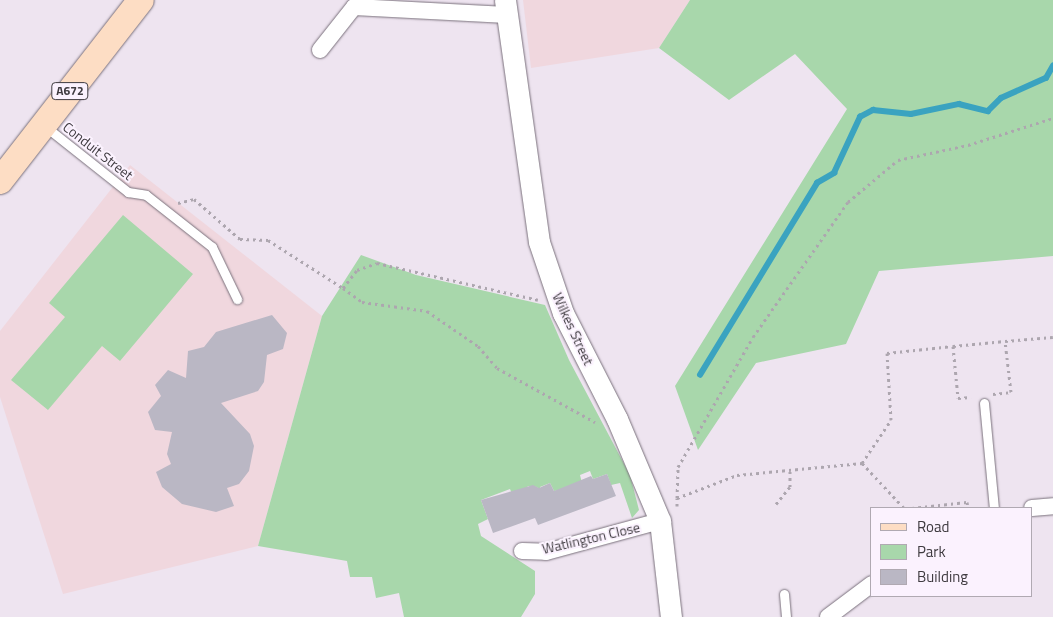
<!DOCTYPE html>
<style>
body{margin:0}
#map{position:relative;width:1053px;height:617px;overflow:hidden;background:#eee4f0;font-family:"Titillium Web",sans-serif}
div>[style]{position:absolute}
.education>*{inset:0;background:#f0d7de}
.green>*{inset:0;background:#a8d7ab}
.stream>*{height:5.5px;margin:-2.75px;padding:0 2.75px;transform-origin:2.75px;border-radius:2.75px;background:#3aa3c0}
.building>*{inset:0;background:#bab7c4}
.path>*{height:3px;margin-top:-1.5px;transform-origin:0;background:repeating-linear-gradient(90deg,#ada6af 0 2.5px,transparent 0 6.5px)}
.roads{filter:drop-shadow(0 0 1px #7a717c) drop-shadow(0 0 1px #7a717c)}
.service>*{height:9px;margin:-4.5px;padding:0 4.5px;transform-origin:4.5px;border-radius:4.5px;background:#fff}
.minor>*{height:16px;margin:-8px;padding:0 8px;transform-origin:8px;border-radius:8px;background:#fff}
.tertiary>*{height:21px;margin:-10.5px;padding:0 10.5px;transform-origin:10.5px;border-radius:10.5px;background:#fff}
.primary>*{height:26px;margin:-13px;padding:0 13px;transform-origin:13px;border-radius:13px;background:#fdddc4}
span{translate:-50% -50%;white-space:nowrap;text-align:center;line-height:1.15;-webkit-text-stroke:4px #fbf2fe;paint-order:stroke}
.shield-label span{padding:1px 4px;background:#fbf2fe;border:1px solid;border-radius:4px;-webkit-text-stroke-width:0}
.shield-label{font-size:12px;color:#3f3b40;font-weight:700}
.street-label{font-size:14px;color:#3f3b40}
.legend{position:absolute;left:870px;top:507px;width:162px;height:90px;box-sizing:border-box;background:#fbf2fe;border:1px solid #b0a9b2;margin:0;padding:6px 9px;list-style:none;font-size:15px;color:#3f3b40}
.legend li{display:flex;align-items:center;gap:10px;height:25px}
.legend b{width:25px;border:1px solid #b0a9b2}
</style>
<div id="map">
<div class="education">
<div style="clip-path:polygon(523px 0,690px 0,659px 48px,531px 68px)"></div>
<div style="clip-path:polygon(130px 165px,322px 316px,258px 546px,63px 594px,0 397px,0 331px)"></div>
</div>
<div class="green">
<div style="clip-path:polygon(690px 0,1053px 0,1053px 256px,879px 271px,846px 344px,756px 363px,698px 450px,675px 386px,847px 109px,795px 54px,729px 100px,659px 48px)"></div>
<div style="clip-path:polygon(123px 215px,193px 274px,120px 361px,102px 346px,48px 410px,11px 380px,65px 317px,49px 303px)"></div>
<div style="clip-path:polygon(361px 255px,416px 275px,545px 305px,569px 360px,630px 475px,639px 510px,632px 518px,620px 483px,611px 485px,607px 474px,593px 479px,590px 471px,580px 475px,582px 483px,567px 489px,554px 491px,550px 483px,540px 487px,541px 496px,537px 487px,528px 486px,516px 504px,510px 489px,481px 500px,488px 519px,478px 524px,481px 536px,535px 571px,535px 594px,521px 617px,404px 617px,399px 593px,376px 598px,372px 577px,350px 577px,347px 561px,258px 546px,322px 316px)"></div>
</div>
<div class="stream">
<div style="left:700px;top:375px;width:225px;rotate:-58.6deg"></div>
<div style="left:817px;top:183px;width:20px;rotate:-30deg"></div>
<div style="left:834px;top:173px;width:62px;rotate:-65.1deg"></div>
<div style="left:860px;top:117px;width:15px;rotate:-28deg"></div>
<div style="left:873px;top:110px;width:38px;rotate:6deg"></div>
<div style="left:911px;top:114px;width:49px;rotate:-11.8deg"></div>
<div style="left:959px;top:104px;width:30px;rotate:14deg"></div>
<div style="left:988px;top:111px;width:18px;rotate:-45deg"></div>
<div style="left:1001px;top:98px;width:49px;rotate:-24deg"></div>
<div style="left:1046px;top:78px;width:14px;rotate:-60deg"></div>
</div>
<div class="building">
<div style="clip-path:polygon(272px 315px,287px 333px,283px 349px,267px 355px,264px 382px,258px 391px,221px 403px,250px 434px,254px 446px,249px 471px,239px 484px,227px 488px,234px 506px,216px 512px,182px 504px,162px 487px,156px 472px,171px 464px,167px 454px,172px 432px,155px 430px,148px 412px,161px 396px,155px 385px,168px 370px,186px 378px,188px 351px,204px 347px,216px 332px)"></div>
<div style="clip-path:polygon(607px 474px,616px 496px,538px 525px,535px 518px,493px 533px,481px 500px,533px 485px,539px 488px,550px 483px,554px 491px,591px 476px,593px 479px)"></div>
</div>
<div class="path">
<div style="left:178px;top:203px;width:16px;rotate:-14deg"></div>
<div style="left:194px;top:199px;width:61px;rotate:41deg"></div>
<div style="left:240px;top:239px;width:28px;rotate:2deg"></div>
<div style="left:268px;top:240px;width:89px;rotate:32.6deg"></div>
<div style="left:343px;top:288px;width:23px;rotate:-52deg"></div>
<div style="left:357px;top:270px;width:21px;rotate:-19deg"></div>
<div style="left:377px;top:263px;width:165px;rotate:12.9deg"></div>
<div style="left:343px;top:288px;width:24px;rotate:36deg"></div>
<div style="left:362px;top:302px;width:66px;rotate:7.9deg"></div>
<div style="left:427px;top:311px;width:62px;rotate:34.5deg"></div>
<div style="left:478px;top:346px;width:29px;rotate:49deg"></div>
<div style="left:497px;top:368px;width:112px;rotate:28.9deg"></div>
<div style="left:953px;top:346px;width:52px;rotate:-5.5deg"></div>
<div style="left:993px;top:394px;width:18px;rotate:-6deg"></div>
<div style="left:1011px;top:392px;width:51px;rotate:-96.7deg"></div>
<div style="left:1005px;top:341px;width:48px;rotate:-4.8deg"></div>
<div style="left:862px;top:463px;width:52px;rotate:-56deg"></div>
<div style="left:891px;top:420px;width:67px;rotate:-93.4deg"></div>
<div style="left:887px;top:353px;width:66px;rotate:-6.1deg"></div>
<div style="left:953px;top:346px;width:52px;rotate:84.5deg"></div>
<div style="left:958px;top:398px;width:13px;rotate:-4deg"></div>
<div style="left:677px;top:498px;width:31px;rotate:-88deg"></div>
<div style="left:678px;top:467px;width:150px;rotate:-60deg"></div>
<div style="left:753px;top:337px;width:165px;rotate:-54.9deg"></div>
<div style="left:848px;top:202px;width:65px;rotate:-40deg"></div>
<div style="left:898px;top:160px;width:72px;rotate:-12.1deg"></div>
<div style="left:968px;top:145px;width:89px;rotate:-17.6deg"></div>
<div style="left:776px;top:504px;width:22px;rotate:-51deg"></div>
<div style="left:790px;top:487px;width:17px;rotate:-90deg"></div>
<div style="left:677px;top:506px;width:8px;rotate:-90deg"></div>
<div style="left:677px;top:498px;width:64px;rotate:-21deg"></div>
<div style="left:737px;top:475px;width:126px;rotate:-5.5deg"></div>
<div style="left:862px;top:463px;width:62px;rotate:47deg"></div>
<div style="left:912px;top:508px;width:55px;rotate:-6.2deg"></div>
<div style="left:967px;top:502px;width:6px;rotate:81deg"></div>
</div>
<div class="roads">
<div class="service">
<div style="left:46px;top:127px;width:105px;rotate:38.4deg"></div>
<div style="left:128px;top:192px;width:18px;rotate:9deg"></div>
<div style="left:146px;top:195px;width:84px;rotate:38.2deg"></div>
<div style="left:212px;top:247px;width:58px;rotate:64.3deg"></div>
<div style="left:984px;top:403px;width:105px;rotate:84.6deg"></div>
<div style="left:784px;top:594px;width:23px;rotate:85deg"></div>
</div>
<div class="minor">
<div style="left:320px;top:50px;width:55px;rotate:-51.7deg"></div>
<div style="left:354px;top:7px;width:153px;rotate:3deg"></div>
<div style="left:1032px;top:508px;width:21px;rotate:-5deg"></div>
<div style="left:522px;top:551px;width:24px;rotate:2deg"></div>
<div style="left:546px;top:552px;width:118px;rotate:-15.2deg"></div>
<div style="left:828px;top:617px;width:55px;rotate:-36.9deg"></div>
</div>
<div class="tertiary">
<div style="left:505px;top:0;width:244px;rotate:82deg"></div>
<div style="left:539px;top:242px;width:75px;rotate:71.3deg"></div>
<div style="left:563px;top:313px;width:119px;rotate:63deg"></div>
<div style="left:617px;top:419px;width:111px;rotate:67.1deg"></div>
<div style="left:660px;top:521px;width:97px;rotate:83.5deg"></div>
</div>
<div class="primary">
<div style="left:0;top:181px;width:229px;rotate:-52.1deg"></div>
</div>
</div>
<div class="shield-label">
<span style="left:70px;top:91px">A672</span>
</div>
<div class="street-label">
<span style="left:98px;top:151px;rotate:38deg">Conduit Street</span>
<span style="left:573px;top:329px;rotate:65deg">Wilkes Street</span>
<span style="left:591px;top:538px;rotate:-13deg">Watlington Close</span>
</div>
<ul class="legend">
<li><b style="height:6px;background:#fdddc4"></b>Road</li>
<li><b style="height:14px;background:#a8d7ab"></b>Park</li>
<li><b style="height:14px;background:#bab7c4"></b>Building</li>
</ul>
</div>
